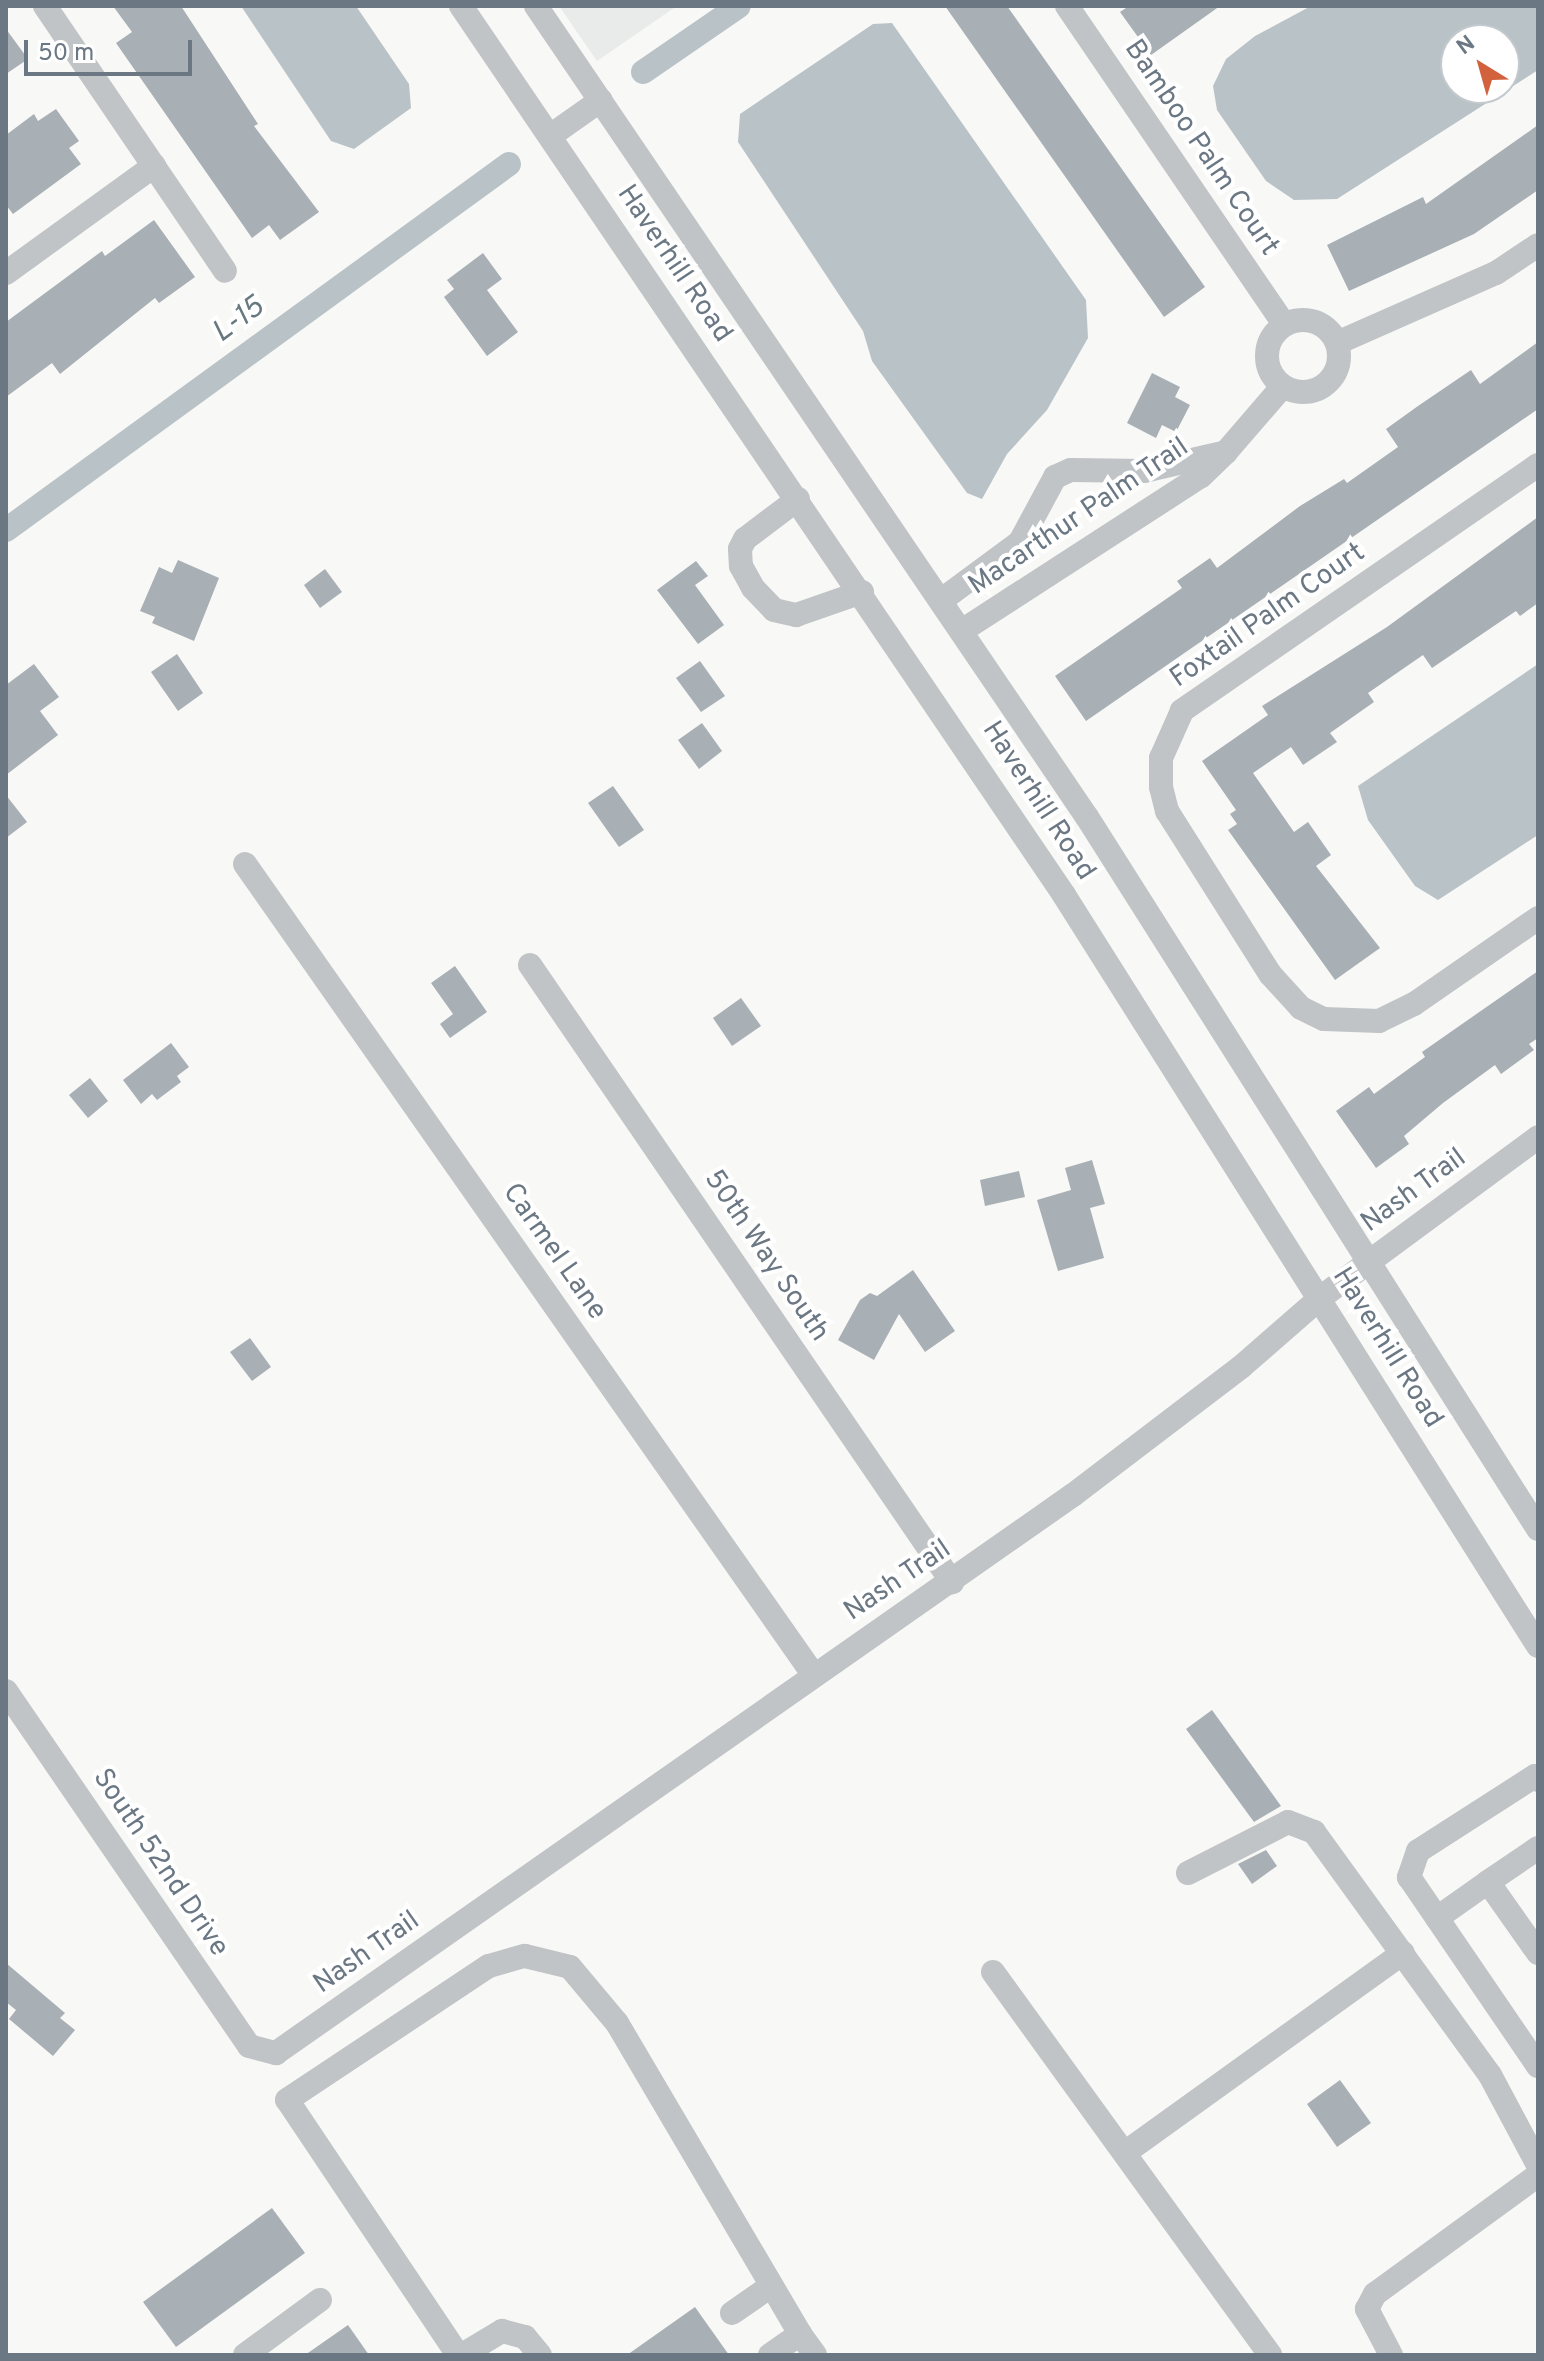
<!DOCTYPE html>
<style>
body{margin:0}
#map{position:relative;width:1544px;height:2361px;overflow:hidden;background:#f8f8f6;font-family:Overpass,sans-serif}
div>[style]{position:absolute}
.built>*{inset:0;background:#e9eaea}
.water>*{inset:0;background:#b9c3c7}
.canal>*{height:24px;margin:-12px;padding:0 12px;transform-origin:12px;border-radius:12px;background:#b9c3c7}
.building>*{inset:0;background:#a8afb5}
.minor>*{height:24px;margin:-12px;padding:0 12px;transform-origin:12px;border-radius:12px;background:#c0c4c7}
.minor>.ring{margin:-12px;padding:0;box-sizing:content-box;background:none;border:24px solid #c0c4c7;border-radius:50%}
span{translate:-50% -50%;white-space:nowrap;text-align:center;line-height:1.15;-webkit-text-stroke:8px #fff;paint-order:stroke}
.street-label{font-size:28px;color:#6b7884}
.water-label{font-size:30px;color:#67787f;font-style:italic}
.frame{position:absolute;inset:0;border:8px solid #6b7884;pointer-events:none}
.north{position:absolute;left:1440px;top:24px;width:80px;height:80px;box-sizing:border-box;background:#fff;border:2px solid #c4c9ce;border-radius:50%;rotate:323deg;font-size:22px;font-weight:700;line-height:32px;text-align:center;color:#6b7884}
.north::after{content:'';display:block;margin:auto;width:28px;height:36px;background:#d2623d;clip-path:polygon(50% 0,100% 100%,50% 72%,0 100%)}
.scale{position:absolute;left:24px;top:40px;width:168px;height:36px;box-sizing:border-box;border:4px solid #6b7884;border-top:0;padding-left:10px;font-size:24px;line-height:28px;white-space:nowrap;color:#6b7884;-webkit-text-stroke:6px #fff;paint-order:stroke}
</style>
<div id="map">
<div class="built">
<div style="clip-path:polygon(559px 6px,677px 6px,597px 61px)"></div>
</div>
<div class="water">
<div style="clip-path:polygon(241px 6px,356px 6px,409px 84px,411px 108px,354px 149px,331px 141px)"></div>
<div style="clip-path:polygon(evenodd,1311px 6px,1538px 6px,1538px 70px,1337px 199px,1294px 200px,1266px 181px,1217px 110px,1213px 86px,1226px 59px,1255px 36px,1311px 6px,1456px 40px,1504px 40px,1504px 88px,1456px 88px,1456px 40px)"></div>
<div style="clip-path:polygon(892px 23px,1086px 300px,1088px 338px,1047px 410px,1007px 454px,982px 499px,967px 493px,872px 361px,863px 331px,738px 142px,740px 114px,873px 24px)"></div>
<div style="clip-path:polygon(1538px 664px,1538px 835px,1438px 900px,1415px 886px,1368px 820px,1358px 786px)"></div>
</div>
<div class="canal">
<div style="left:643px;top:72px;width:116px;rotate:-34.5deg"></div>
<div style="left:6px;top:530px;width:622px;rotate:-36.04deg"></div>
</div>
<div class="building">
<div style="clip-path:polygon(113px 6px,181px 6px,258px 124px,254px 126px,319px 212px,280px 240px,269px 225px,252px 238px,116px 43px,132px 32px)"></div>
<div style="clip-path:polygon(945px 6px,1007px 6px,1205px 287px,1164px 317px)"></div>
<div style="clip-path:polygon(1129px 6px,1220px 6px,1151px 55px,1120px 12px)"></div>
<div style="clip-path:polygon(6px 29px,28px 59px,6px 74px)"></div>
<div style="clip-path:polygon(56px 109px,79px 141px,69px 148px,81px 164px,13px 214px,6px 205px,6px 135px,34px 114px,38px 121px)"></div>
<div style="clip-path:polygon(1538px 125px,1538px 190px,1474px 234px,1349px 291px,1327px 245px,1423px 197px,1426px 204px)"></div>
<div style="clip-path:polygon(154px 220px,195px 277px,159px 303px,155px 298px,60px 374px,52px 363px,6px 397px,6px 322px,102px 251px,105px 256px)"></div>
<div style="clip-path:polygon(483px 253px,502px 279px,487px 290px,518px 332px,487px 356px,444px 297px,454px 289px,447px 280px)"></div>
<div style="clip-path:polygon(1538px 342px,1538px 409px,1086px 721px,1055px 676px,1182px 588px,1177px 581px,1210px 558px,1217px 568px,1300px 506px,1344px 479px,1347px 483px,1398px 447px,1386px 429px,1418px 406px,1471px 370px,1480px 384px)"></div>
<div style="clip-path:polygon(1152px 373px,1180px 387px,1175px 397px,1190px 405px,1176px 432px,1162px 425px,1156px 438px,1127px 423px)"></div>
<div style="clip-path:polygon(1538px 517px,1538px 603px,1520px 616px,1516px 611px,1432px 668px,1423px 655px,1368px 693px,1374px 702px,1330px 733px,1337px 742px,1303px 765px,1291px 747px,1253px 773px,1294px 832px,1308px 822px,1331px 855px,1316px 866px,1380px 948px,1335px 980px,1228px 830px,1237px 824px,1230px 814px,1236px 810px,1202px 761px,1268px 715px,1262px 706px,1387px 627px)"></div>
<div style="clip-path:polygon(178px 560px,219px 578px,194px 641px,152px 623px,155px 617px,140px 611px,159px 567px,172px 573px)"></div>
<div style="clip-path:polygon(696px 561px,708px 576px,695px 585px,724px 625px,698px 644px,657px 590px)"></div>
<div style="clip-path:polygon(325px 569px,342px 592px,320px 608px,304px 585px)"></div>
<div style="clip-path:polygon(177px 654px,203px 693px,178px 711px,151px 672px)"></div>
<div style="clip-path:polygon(700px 661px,725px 696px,701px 712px,676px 678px)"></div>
<div style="clip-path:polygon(34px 664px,59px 697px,40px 711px,58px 735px,6px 775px,6px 685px)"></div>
<div style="clip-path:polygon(702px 723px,722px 751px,699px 769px,678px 740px)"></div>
<div style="clip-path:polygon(613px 786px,644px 830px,619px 847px,588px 803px)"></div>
<div style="clip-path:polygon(6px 795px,27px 822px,6px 838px)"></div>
<div style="clip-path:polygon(455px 966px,487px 1012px,450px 1038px,440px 1024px,453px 1014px,431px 983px)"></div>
<div style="clip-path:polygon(1538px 971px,1538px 1038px,1529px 1044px,1534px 1050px,1501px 1074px,1495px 1065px,1443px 1103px,1404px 1136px,1409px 1144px,1376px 1168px,1336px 1111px,1369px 1087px,1374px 1094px,1425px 1057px,1422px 1052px)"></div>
<div style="clip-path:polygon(741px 998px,761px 1026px,732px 1046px,713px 1018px)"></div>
<div style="clip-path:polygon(171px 1043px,189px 1067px,177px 1076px,181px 1082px,157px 1100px,152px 1094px,141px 1104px,123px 1080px)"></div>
<div style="clip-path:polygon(90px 1078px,108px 1101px,88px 1118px,69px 1095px)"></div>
<div style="clip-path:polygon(1092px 1160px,1105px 1204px,1090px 1208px,1104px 1258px,1058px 1271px,1037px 1200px,1071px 1190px,1065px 1168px)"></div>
<div style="clip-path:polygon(1019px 1171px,1025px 1197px,985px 1206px,980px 1180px)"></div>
<div style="clip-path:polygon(913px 1270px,955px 1331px,925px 1352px,899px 1314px,874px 1360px,838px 1340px,860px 1300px,870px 1293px,877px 1296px)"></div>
<div style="clip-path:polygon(250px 1338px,271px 1367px,252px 1381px,230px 1352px)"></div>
<div style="clip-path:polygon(1212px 1710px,1281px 1806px,1254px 1822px,1186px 1729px)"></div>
<div style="clip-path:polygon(1266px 1850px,1277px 1866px,1252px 1884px,1238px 1864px)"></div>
<div style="clip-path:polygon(6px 1963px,65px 2013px,60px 2018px,75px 2030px,53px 2056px,9px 2019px,16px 2010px,6px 2002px)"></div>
<div style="clip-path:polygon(1340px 2080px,1371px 2123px,1337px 2147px,1307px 2104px)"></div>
<div style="clip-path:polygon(272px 2208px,305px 2253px,176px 2347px,143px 2302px)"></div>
<div style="clip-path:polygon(695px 2307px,729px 2355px,627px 2355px)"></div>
<div style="clip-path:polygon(348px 2325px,369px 2355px,305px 2355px)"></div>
</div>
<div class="minor">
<div style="left:45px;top:6px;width:320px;rotate:55.8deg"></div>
<div style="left:461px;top:6px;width:1074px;rotate:55.85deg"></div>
<div style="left:1064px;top:895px;width:888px;rotate:57.74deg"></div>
<div style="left:536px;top:6px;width:980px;rotate:55.81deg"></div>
<div style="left:1087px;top:817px;width:843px;rotate:57.65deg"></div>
<div style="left:1067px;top:6px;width:386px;rotate:55.7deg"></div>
<div style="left:550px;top:136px;width:62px;rotate:-35.2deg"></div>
<div style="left:6px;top:273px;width:183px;rotate:-35.9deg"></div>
<div class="ring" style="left:1267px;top:320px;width:48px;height:48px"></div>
<div style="left:1337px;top:343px;width:174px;rotate:-23.8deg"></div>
<div style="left:1496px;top:273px;width:50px;rotate:-33.7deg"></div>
<div style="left:1226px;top:452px;width:87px;rotate:-49.2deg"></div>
<div style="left:1538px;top:465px;width:433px;rotate:145.4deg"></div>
<div style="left:1182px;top:711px;width:51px;rotate:114.1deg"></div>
<div style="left:1161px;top:758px;width:29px;rotate:90deg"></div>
<div style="left:1161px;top:787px;width:25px;rotate:76deg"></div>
<div style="left:1167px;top:811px;width:193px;rotate:57.7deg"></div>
<div style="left:1270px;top:974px;width:46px;rotate:47.6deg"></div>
<div style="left:1301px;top:1008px;width:25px;rotate:26deg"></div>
<div style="left:1324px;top:1019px;width:55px;rotate:2.1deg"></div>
<div style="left:1379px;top:1021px;width:39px;rotate:-26deg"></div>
<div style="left:1414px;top:1004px;width:151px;rotate:-34.7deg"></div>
<div style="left:798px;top:499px;width:66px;rotate:143deg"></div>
<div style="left:745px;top:539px;width:11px;rotate:117deg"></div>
<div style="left:740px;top:549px;width:17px;rotate:87deg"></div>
<div style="left:741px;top:566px;width:25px;rotate:61deg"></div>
<div style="left:753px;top:588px;width:30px;rotate:46deg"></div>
<div style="left:774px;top:610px;width:23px;rotate:13deg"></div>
<div style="left:796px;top:615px;width:70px;rotate:-19.2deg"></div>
<div style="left:943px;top:599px;width:96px;rotate:-36.5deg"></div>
<div style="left:1020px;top:542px;width:74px;rotate:-61.7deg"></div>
<div style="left:1055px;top:477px;width:17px;rotate:-24deg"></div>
<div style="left:1071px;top:470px;width:73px;rotate:0.8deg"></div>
<div style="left:1144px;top:471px;width:84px;rotate:-13deg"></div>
<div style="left:1226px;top:452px;width:35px;rotate:136deg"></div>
<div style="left:1201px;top:476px;width:283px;rotate:147.1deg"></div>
<div style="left:245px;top:864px;width:989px;rotate:54.96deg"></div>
<div style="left:530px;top:965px;width:748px;rotate:55.63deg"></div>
<div style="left:6px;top:1691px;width:430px;rotate:55.6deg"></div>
<div style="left:249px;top:2046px;width:28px;rotate:15deg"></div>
<div style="left:276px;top:2053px;width:973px;rotate:-35deg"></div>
<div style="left:1073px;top:1495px;width:211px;rotate:-37.3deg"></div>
<div style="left:1241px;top:1367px;width:105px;rotate:-41.1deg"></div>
<div style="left:1320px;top:1298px;width:271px;rotate:-36.4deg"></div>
<div style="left:1538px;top:1780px;width:5px;rotate:-127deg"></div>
<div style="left:1535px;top:1776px;width:139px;rotate:147.3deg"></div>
<div style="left:1418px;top:1851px;width:28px;rotate:109deg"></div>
<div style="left:1409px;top:1877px;width:229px;rotate:55.7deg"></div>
<div style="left:1538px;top:1848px;width:60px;rotate:145.8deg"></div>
<div style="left:1488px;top:1882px;width:87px;rotate:54.8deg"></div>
<div style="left:1188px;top:1873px;width:112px;rotate:-27deg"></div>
<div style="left:1288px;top:1822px;width:28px;rotate:21deg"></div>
<div style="left:1314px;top:1832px;width:300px;rotate:54.1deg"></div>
<div style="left:1490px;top:2075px;width:102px;rotate:61.9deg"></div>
<div style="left:1437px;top:1918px;width:62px;rotate:-35.2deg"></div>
<div style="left:993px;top:1972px;width:473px;rotate:54.1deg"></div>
<div style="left:1126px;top:2152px;width:341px;rotate:-35.7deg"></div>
<div style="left:732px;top:2313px;width:47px;rotate:-34.7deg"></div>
<div style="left:245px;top:2355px;width:93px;rotate:-36.3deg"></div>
<div style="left:458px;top:2355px;width:307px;rotate:-123.8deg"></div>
<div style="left:287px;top:2100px;width:242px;rotate:-33.6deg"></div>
<div style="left:489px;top:1966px;width:37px;rotate:-16deg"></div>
<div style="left:525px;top:1956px;width:46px;rotate:13.7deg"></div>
<div style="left:570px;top:1967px;width:73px;rotate:50deg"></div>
<div style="left:617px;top:2023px;width:361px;rotate:59.5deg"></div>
<div style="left:462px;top:2355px;width:47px;rotate:-31deg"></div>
<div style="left:502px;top:2331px;width:24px;rotate:15deg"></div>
<div style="left:525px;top:2337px;width:23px;rotate:50deg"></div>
<div style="left:770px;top:2355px;width:37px;rotate:-35deg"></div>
<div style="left:800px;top:2334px;width:26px;rotate:54deg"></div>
<div style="left:1391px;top:2355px;width:52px;rotate:-117.6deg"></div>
<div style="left:1367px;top:2309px;width:17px;rotate:-62deg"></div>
<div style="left:1375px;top:2294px;width:202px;rotate:-36.1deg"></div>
</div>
<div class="street-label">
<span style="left:1201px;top:148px;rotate:56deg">Bamboo Palm Court</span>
<span style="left:674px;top:264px;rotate:56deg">Haverhill Road</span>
<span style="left:1079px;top:517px;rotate:-34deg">Macarthur Palm Trail</span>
<span style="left:1268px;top:616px;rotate:-35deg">Foxtail Palm Court</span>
<span style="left:1038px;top:801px;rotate:57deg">Haverhill Road</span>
<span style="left:1414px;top:1191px;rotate:-36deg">Nash Trail</span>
<span style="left:554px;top:1252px;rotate:55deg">Carmel Lane</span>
<span style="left:766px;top:1256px;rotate:56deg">50th Way South</span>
<span style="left:1387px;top:1348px;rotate:58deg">Haverhill Road</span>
<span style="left:898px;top:1581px;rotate:-34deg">Nash Trail</span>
<span style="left:160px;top:1863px;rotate:56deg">South 52nd Drive</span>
<span style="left:367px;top:1953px;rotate:-35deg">Nash Trail</span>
</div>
<div class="water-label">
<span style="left:239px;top:321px;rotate:-36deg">L-15</span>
</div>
<div class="frame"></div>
<div class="north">N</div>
<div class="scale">50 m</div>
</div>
